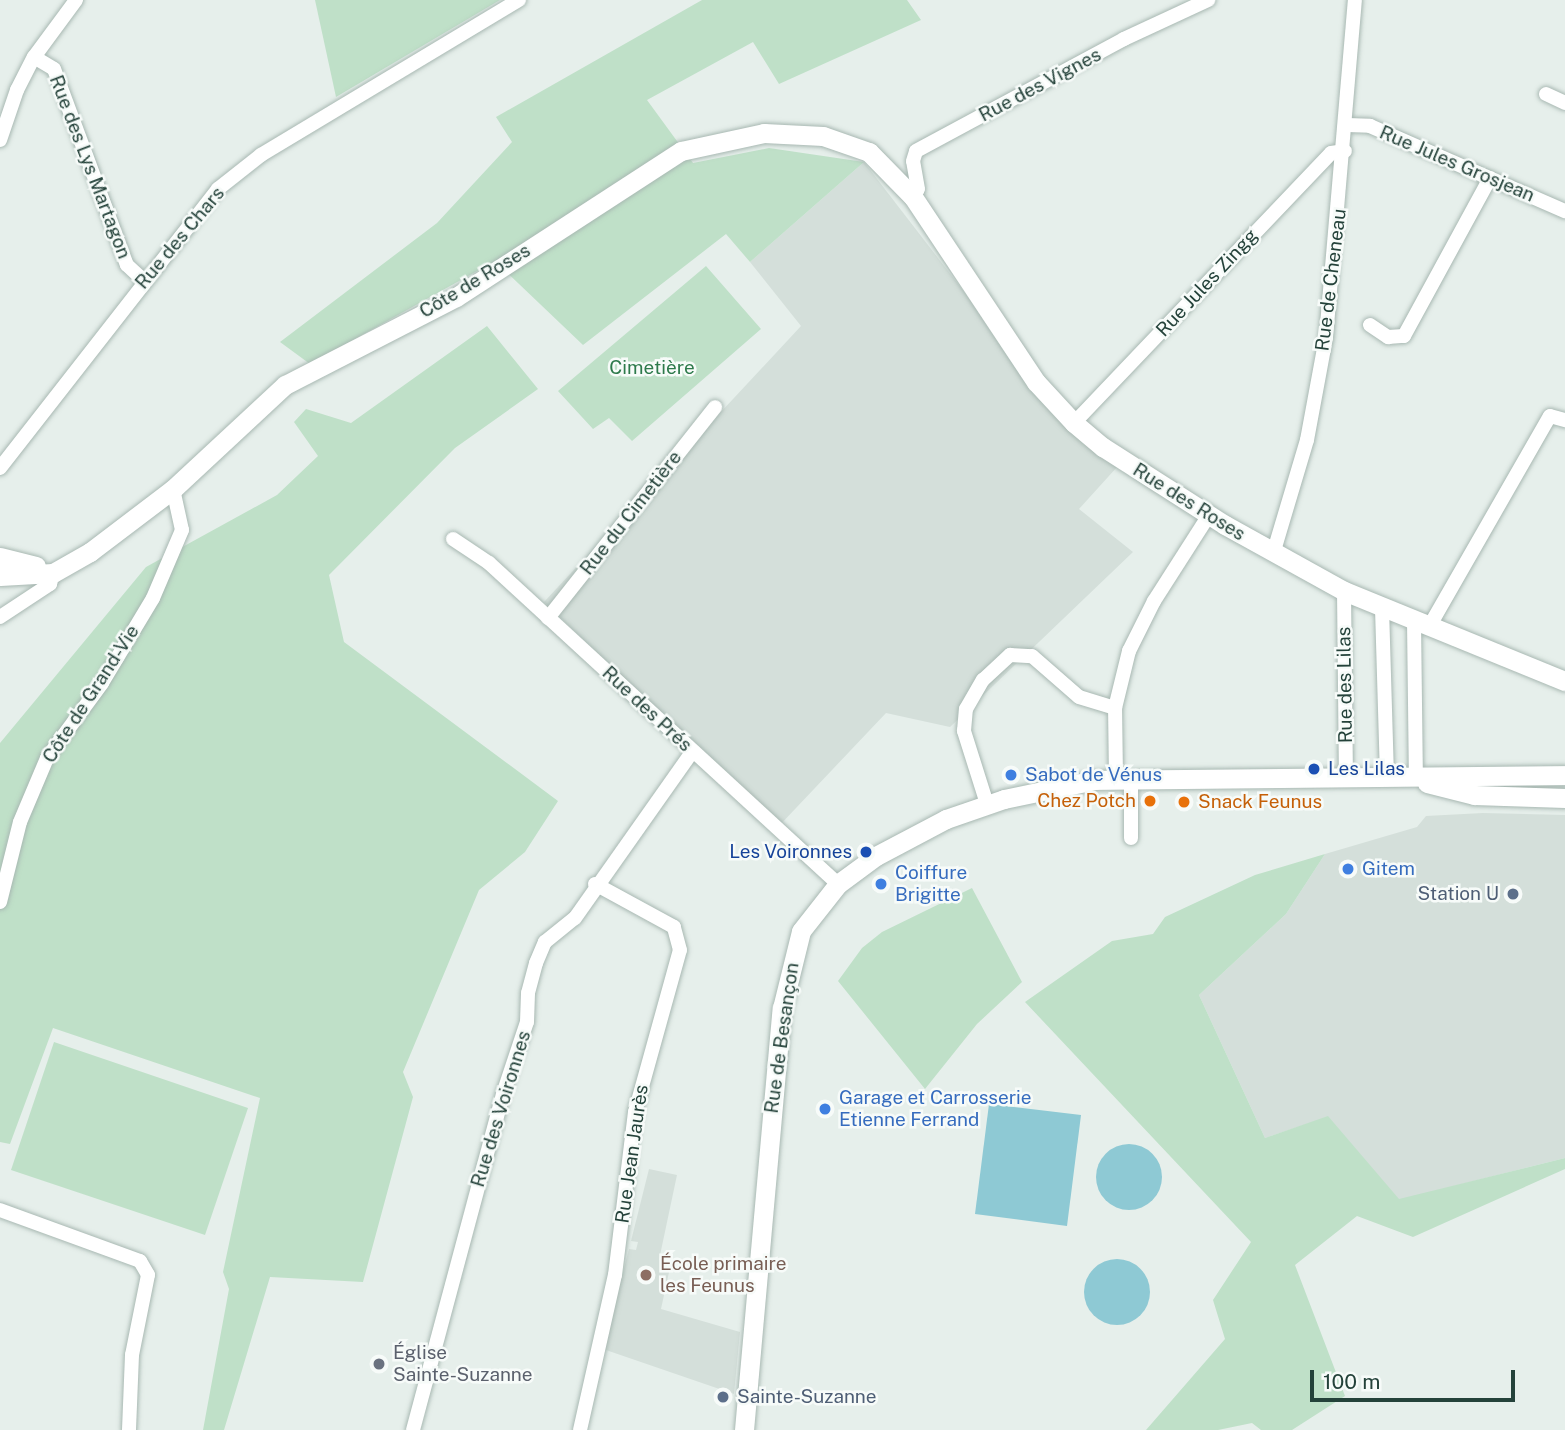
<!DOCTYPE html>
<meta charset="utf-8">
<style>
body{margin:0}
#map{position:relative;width:1565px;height:1430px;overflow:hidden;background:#e6efeb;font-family:"Public Sans",sans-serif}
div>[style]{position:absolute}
.built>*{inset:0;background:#d4dfda}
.green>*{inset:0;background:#bfe0c8}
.water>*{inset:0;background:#8ec9d4}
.round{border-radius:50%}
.roads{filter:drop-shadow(0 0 2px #a8b8b2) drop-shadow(0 0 2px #a8b8b2)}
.street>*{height:14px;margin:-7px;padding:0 7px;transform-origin:7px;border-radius:7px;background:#fff}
.secondary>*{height:19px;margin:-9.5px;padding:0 9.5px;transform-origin:9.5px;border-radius:9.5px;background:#fff}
.dots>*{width:19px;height:19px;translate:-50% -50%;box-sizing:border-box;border:4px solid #f7fbf9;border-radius:50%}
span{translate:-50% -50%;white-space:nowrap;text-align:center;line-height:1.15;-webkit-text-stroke:5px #f7fbf9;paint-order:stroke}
.street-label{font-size:19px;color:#24423a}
.park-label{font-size:19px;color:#2d7a4b}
.transit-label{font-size:19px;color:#164399}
.left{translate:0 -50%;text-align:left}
.right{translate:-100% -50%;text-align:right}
.shop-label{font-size:19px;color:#366cbe}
.food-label{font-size:19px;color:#c56008}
.service-label{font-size:19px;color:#4e5e75}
.education-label{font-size:19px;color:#785e54}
.worship-label{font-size:19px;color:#5b616d}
.scale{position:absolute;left:1310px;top:1370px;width:205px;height:32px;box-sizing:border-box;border:4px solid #24423a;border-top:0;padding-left:9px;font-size:21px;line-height:24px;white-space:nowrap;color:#24423a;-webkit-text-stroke:5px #f7fbf9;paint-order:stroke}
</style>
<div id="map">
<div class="built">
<div style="clip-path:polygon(864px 162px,1072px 432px,1118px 466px,1079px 509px,1133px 552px,950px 727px,886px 713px,778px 827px,544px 602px,801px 326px,750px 262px)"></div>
<div style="clip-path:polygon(1483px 813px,1565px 815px,1565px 1158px,1399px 1200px,1328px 1117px,1265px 1138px,1199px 995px,1286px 914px,1325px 854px,1417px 827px,1426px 816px)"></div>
<div style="clip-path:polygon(649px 1169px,677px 1175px,659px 1260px,671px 1263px,661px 1309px,740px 1332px,734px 1394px,603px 1349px,629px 1249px,636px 1250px,638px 1242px,631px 1241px)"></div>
</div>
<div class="green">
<div style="clip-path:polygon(315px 0,500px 0,336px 97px)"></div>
<div style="clip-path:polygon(702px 0,907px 0,921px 20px,779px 84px,753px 42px,647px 100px,693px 163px,769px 148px,864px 162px,750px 262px,726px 234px,583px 345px,495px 261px,310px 364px,280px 342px,437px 223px,512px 142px,496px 117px)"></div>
<div style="clip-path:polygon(706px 266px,761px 329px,632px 441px,609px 418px,593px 429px,558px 391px)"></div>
<div style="clip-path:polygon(487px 326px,538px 389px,455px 448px,329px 575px,344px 642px,558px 801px,525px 852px,479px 890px,403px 1072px,413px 1097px,363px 1282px,270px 1277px,224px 1430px,203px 1430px,229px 1289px,223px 1272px,260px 1098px,53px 1028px,10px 1144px,0 1142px,0 743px,146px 567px,277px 495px,318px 456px,294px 422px,306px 409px,351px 423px)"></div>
<div style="clip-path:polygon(1325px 854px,1286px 914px,1199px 995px,1265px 1138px,1328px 1116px,1399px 1199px,1565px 1158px,1565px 1169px,1413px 1237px,1357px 1216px,1295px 1265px,1345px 1396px,1292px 1430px,1261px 1430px,1252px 1423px,1218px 1430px,1146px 1430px,1225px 1339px,1213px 1300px,1251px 1242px,1025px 1002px,1112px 941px,1153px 934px,1165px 917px,1255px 875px)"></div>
<div style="clip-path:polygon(972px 888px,1022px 982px,977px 1024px,925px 1089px,838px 981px,862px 948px,882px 932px)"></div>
<div style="clip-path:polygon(54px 1042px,248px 1108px,205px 1235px,11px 1170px)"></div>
</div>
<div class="water">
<div style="clip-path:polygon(989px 1104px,1081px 1115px,1067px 1226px,975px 1214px)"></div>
<div class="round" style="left:1096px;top:1144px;width:66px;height:66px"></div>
<div class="round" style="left:1084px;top:1259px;width:66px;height:66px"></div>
</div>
<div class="roads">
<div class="street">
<div style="left:34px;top:57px;width:23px;rotate:31deg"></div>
<div style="left:54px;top:69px;width:209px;rotate:69.6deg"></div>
<div style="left:127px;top:265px;width:23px;rotate:43deg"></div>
<div style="left:1546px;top:94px;width:21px;rotate:25deg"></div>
<div style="left:1347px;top:125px;width:23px;rotate:2deg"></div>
<div style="left:1370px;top:126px;width:213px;rotate:23.6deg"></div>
<div style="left:0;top:140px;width:53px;rotate:-71.2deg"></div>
<div style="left:17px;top:90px;width:37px;rotate:-63deg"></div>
<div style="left:34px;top:57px;width:71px;rotate:-53.6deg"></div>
<div style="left:913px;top:197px;width:9px;rotate:-58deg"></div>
<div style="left:918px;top:189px;width:28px;rotate:-100deg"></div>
<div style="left:913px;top:161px;width:10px;rotate:-73deg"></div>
<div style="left:916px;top:151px;width:236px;rotate:-28.3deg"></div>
<div style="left:1124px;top:39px;width:93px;rotate:-24.9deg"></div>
<div style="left:1370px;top:325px;width:22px;rotate:34deg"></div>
<div style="left:1388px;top:337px;width:16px;rotate:-4deg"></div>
<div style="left:1404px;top:336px;width:180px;rotate:-61.4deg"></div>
<div style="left:1074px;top:423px;width:373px;rotate:-46.4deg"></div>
<div style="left:1331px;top:153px;width:14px;rotate:-8deg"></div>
<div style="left:0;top:468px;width:354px;rotate:-52deg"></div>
<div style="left:218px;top:189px;width:55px;rotate:-38.3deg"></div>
<div style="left:261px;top:155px;width:301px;rotate:-31deg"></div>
<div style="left:453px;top:539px;width:43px;rotate:33.7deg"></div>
<div style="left:489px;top:563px;width:474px;rotate:42.6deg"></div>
<div style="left:1273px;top:554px;width:119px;rotate:-73.4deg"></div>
<div style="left:1307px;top:440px;width:105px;rotate:-79.5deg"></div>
<div style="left:1326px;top:337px;width:338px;rotate:-85.1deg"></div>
<div style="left:1344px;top:591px;width:188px;rotate:89.4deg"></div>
<div style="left:1382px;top:608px;width:171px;rotate:88.3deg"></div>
<div style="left:0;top:617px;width:60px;rotate:-33.4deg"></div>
<div style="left:50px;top:584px;width:11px;rotate:-75deg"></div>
<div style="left:548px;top:618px;width:269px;rotate:-51.6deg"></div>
<div style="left:1414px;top:621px;width:158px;rotate:89.3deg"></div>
<div style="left:1429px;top:627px;width:243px;rotate:-60.2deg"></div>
<div style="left:1550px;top:416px;width:16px;rotate:15deg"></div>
<div style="left:1116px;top:777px;width:69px;rotate:-90.8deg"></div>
<div style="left:1115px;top:708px;width:59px;rotate:-76.2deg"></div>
<div style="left:1129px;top:651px;width:56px;rotate:-63.4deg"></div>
<div style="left:1154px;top:601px;width:102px;rotate:-57.4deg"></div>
<div style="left:1131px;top:778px;width:60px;rotate:90deg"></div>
<div style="left:987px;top:804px;width:77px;rotate:-107.5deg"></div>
<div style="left:964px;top:731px;width:22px;rotate:-85deg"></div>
<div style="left:966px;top:709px;width:34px;rotate:-60deg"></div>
<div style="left:983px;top:680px;width:37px;rotate:-43deg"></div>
<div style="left:1010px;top:655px;width:22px;rotate:3deg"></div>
<div style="left:1032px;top:656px;width:62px;rotate:41.1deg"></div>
<div style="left:1079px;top:697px;width:38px;rotate:17deg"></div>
<div style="left:0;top:902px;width:82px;rotate:-76deg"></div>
<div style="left:20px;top:822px;width:69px;rotate:-67.1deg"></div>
<div style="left:47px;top:758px;width:93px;rotate:-53.7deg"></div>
<div style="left:102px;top:683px;width:99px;rotate:-59deg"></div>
<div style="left:153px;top:598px;width:74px;rotate:-66.9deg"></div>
<div style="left:182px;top:530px;width:42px;rotate:-102.4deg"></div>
<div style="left:0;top:1210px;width:149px;rotate:20deg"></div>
<div style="left:140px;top:1261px;width:16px;rotate:60deg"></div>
<div style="left:148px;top:1275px;width:82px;rotate:101.3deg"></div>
<div style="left:132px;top:1355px;width:75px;rotate:92.3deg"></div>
<div style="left:413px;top:1430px;width:348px;rotate:-75deg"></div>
<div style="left:503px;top:1094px;width:76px;rotate:-71.6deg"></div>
<div style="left:527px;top:1022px;width:29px;rotate:-88deg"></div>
<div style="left:528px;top:993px;width:31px;rotate:-75deg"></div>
<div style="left:536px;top:963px;width:23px;rotate:-67deg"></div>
<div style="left:545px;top:942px;width:38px;rotate:-39deg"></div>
<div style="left:575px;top:918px;width:204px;rotate:-54.8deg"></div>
<div style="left:580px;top:1430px;width:159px;rotate:-77.3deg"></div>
<div style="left:615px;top:1275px;width:164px;rotate:-83deg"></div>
<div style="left:635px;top:1112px;width:168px;rotate:-74.5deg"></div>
<div style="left:680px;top:950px;width:24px;rotate:-105deg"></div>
<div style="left:674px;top:927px;width:90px;rotate:-151.4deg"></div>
</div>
<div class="secondary">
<div style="left:0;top:557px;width:37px;rotate:14deg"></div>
<div style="left:0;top:576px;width:53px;rotate:-3.2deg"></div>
<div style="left:53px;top:573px;width:43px;rotate:-29.6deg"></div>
<div style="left:90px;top:552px;width:104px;rotate:-37.2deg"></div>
<div style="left:173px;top:489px;width:153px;rotate:-42.9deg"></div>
<div style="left:285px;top:385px;width:192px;rotate:-27.2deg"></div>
<div style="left:456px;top:297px;width:268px;rotate:-33deg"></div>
<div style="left:681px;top:151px;width:85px;rotate:-12.2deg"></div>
<div style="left:764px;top:133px;width:59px;rotate:2.9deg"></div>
<div style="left:823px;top:136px;width:49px;rotate:19.2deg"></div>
<div style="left:869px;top:152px;width:63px;rotate:45.6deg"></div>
<div style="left:913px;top:197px;width:222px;rotate:56.4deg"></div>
<div style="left:1036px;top:382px;width:56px;rotate:47.2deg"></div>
<div style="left:1074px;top:423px;width:38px;rotate:40deg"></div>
<div style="left:1103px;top:447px;width:145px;rotate:32.6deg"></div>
<div style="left:1225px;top:525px;width:136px;rotate:29deg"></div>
<div style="left:1344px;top:591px;width:239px;rotate:22.2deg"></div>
<div style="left:1427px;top:783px;width:49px;rotate:14.3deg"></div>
<div style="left:1474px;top:795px;width:91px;rotate:1.9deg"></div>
<div style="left:744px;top:1430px;width:424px;rotate:-84.9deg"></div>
<div style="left:782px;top:1008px;width:79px;rotate:-76.1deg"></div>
<div style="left:801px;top:931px;width:60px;rotate:-51.8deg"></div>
<div style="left:838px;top:884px;width:47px;rotate:-36.4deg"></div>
<div style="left:876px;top:856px;width:79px;rotate:-27.9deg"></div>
<div style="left:946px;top:819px;width:61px;rotate:-19deg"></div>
<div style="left:1004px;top:799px;width:93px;rotate:-11.8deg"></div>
<div style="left:1095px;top:780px;width:470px;rotate:-0.6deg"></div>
</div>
</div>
<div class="dots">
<div style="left:1314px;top:769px;background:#1a4fb4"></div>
<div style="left:1011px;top:775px;background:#3f7fe0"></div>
<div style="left:1150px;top:801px;background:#e8710a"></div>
<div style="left:1184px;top:802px;background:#e8710a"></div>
<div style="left:866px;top:852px;background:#1a4fb4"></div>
<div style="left:1348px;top:869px;background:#3f7fe0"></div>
<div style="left:881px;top:884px;background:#3f7fe0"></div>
<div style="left:1513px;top:894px;background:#5c6f8a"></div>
<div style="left:825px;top:1109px;background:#3f7fe0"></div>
<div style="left:646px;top:1275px;background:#8d6e63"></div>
<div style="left:379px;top:1364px;background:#6b7280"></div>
<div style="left:723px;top:1397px;background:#5c6f8a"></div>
</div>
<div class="street-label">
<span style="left:1040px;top:85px;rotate:-28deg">Rue des Vignes</span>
<span style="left:1457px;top:164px;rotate:23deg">Rue Jules Grosjean</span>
<span style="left:90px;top:167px;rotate:69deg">Rue des Lys Martagon</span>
<span style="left:180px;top:238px;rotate:-50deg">Rue des Chars</span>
<span style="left:1331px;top:280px;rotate:-83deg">Rue de Cheneau</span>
<span style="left:475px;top:281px;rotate:-31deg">Côte de Roses</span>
<span style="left:1207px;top:283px;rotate:-47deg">Rue Jules Zingg</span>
<span style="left:1189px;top:502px;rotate:32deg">Rue des Roses</span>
<span style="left:631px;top:513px;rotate:-52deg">Rue du Cimetière</span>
<span style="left:1345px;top:685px;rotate:-91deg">Rue des Lilas</span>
<span style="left:91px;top:694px;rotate:-57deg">Côte de Grand-Vie</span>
<span style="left:647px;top:709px;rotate:43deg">Rue des Prés</span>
<span style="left:782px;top:1038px;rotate:-82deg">Rue de Besançon</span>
<span style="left:501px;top:1109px;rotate:-73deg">Rue des Voironnes</span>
<span style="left:632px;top:1154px;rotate:-82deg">Rue Jean Jaurès</span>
</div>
<div class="park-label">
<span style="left:652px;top:368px">Cimetière</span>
</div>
<div class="transit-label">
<span class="left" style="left:1328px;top:769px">Les Lilas</span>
<span class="right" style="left:852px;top:852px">Les Voironnes</span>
</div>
<div class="shop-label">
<span class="left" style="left:1025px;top:775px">Sabot de Vénus</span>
<span class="left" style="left:1362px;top:869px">Gitem</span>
<span class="left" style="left:895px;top:884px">Coiffure<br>Brigitte</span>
<span class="left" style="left:839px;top:1109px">Garage et Carrosserie<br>Etienne Ferrand</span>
</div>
<div class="food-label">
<span class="right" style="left:1136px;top:801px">Chez Potch</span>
<span class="left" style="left:1198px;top:802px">Snack Feunus</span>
</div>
<div class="service-label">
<span class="right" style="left:1499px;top:894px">Station U</span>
<span class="left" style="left:737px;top:1397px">Sainte-Suzanne</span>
</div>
<div class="education-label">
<span class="left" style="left:660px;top:1275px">École primaire<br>les Feunus</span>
</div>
<div class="worship-label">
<span class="left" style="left:393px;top:1364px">Église<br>Sainte-Suzanne</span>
</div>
<div class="scale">100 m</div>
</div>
